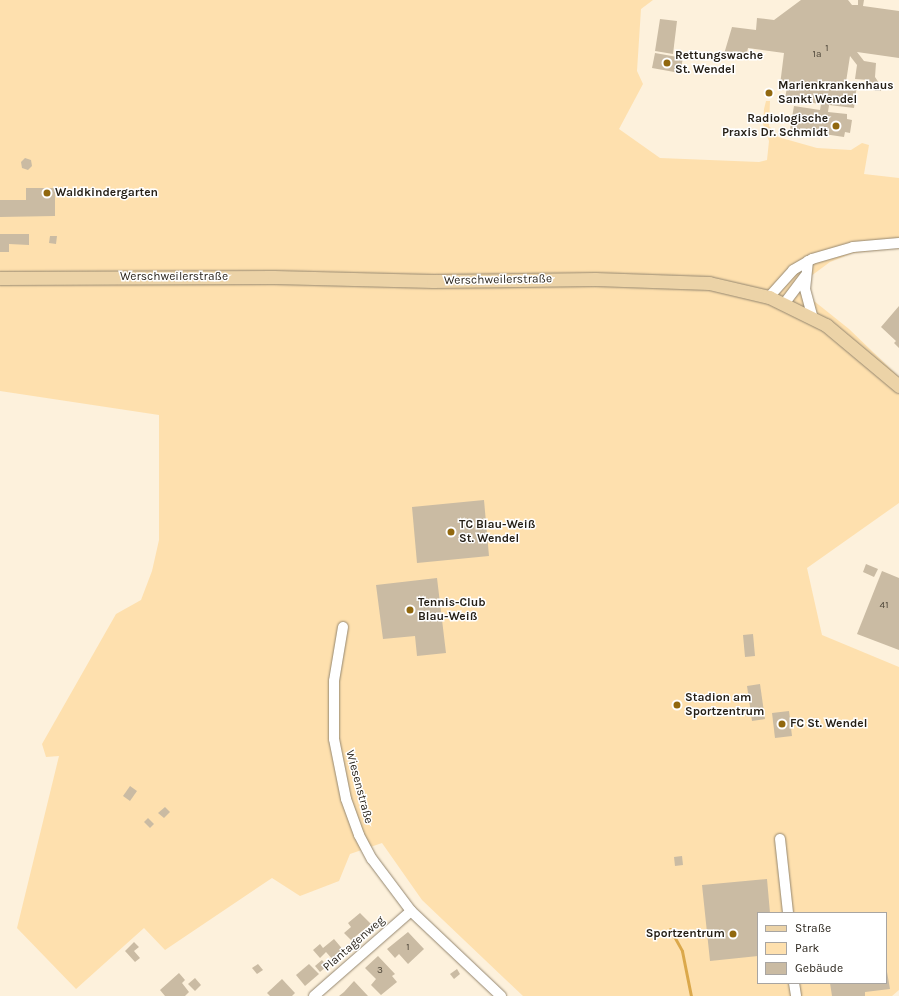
<!DOCTYPE html>
<meta charset="utf-8">
<style>
body{margin:0}
#map{position:relative;width:899px;height:996px;overflow:hidden;background:#fdf1dc;font-family:Karla,sans-serif}
div>[style]{position:absolute}
.green>*{inset:0;background:#fee0ae}
.stream>*{height:3px;margin:-1.5px;padding:0 1.5px;transform-origin:1.5px;border-radius:1.5px;background:#dba84b}
.building>*{inset:0;background:#cabba3}
.roads{filter:drop-shadow(0 0 1px #94866f) drop-shadow(0 0 1px #94866f)}
.minor>*{height:10px;margin:-5px;padding:0 5px;transform-origin:5px;border-radius:5px;background:#fff}
.major>*{height:13px;margin:-6.5px;padding:0 6.5px;transform-origin:6.5px;border-radius:6.5px;background:#ecd3a7}
.dots>*{width:11px;height:11px;translate:-50% -50%;box-sizing:border-box;border:2px solid #fff;border-radius:50%}
span{translate:-50% -50%;white-space:nowrap;text-align:center;line-height:1.15;-webkit-text-stroke:3px #fff;paint-order:stroke}
.number-label{font-size:10px;color:#4e4639}
.number-label span{-webkit-text-stroke-width:0}
.poi-label{font-size:12px;color:#251f16;font-weight:700}
.left{translate:0 -50%;text-align:left}
.right{translate:-100% -50%;text-align:right}
.street-label{font-size:12px;color:#251f16}
.legend{position:absolute;left:757px;top:912px;width:130px;height:72px;box-sizing:border-box;background:#fff;border:1px solid #a8a5a2;margin:0;padding:5px 7px;list-style:none;font-size:12px;color:#251f16}
.legend li{display:flex;align-items:center;gap:8px;height:20px}
.legend b{width:20px;border:1px solid #a8a5a2}
</style>
<div id="map">
<div class="green">
<div style="clip-path:polygon(evenodd,0 0,653px 0,641px 9px,637px 71px,643px 84px,619px 129px,660px 158px,759px 162px,767px 160px,769px 141px,763px 124px,764px 109px,766px 101px,770px 101px,769px 126px,778px 137px,817px 148px,851px 150px,862px 143px,869px 145px,864px 174px,899px 178px,899px 248px,853px 253px,830px 262px,811px 276px,809px 297px,849px 329px,899px 377px,899px 503px,807px 568px,822px 635px,899px 667px,899px 990px,892px 996px,523px 996px,422px 900px,382px 843px,350px 854px,339px 881px,300px 896px,272px 878px,165px 950px,144px 928px,76px 989px,17px 928px,59px 756px,46px 757px,42px 744px,116px 614px,141px 600px,152px 571px,159px 540px,159px 415px,0 391px,0 0,758px 913px,886px 913px,886px 983px,758px 983px,758px 913px)"></div>
</div>
<div class="stream">
<div style="left:670px;top:929px;width:25px;rotate:61deg"></div>
<div style="left:682px;top:951px;width:46px;rotate:78.7deg"></div>
</div>
<div class="building">
<div style="clip-path:polygon(801px 0,848px 0,852px 5px,858px 5px,858px 0,864px 0,863px 6px,899px 11px,899px 58px,857px 52px,864px 61px,876px 63px,875px 77px,881px 86px,881px 91px,875px 91px,868px 80px,855px 79px,857px 65px,850px 56px,846px 82px,857px 84px,854px 108px,829px 105px,828px 112px,847px 114px,847px 119px,852px 120px,850px 133px,845px 132px,844px 137px,790px 129px,794px 106px,820px 110px,821px 104px,785px 99px,787px 87px,780px 85px,784px 53px,748px 48px,746px 57px,724px 54px,732px 27px,756px 30px,757px 18px,774px 20px)"></div>
<div style="clip-path:polygon(660px 19px,677px 21px,673px 54px,655px 51px)"></div>
<div style="clip-path:polygon(655px 53px,683px 58px,680px 73px,652px 68px)"></div>
<div style="clip-path:polygon(25px 158px,31px 160px,32px 166px,28px 170px,22px 168px,21px 162px)"></div>
<div style="clip-path:polygon(26px 188px,55px 188px,55px 216px,0 217px,0 200px,26px 200px)"></div>
<div style="clip-path:polygon(0 234px,29px 234px,29px 245px,9px 244px,9px 252px,0 252px)"></div>
<div style="clip-path:polygon(50px 236px,57px 236px,56px 244px,49px 243px)"></div>
<div style="clip-path:polygon(899px 306px,899px 348px,894px 343px,896px 341px,881px 327px)"></div>
<div style="clip-path:polygon(484px 500px,489px 556px,417px 563px,412px 507px)"></div>
<div style="clip-path:polygon(866px 564px,878px 569px,874px 577px,863px 572px)"></div>
<div style="clip-path:polygon(882px 571px,899px 578px,899px 650px,857px 634px)"></div>
<div style="clip-path:polygon(437px 578px,446px 653px,417px 656px,415px 636px,383px 639px,376px 585px)"></div>
<div style="clip-path:polygon(753px 634px,755px 656px,745px 657px,743px 635px)"></div>
<div style="clip-path:polygon(760px 684px,765px 719px,752px 721px,747px 686px)"></div>
<div style="clip-path:polygon(789px 711px,792px 736px,775px 738px,772px 713px)"></div>
<div style="clip-path:polygon(130px 786px,137px 791px,130px 801px,123px 796px)"></div>
<div style="clip-path:polygon(165px 807px,170px 812px,164px 818px,158px 813px)"></div>
<div style="clip-path:polygon(148px 818px,154px 824px,150px 828px,144px 822px)"></div>
<div style="clip-path:polygon(682px 856px,683px 865px,675px 866px,674px 857px)"></div>
<div style="clip-path:polygon(767px 879px,770px 913px,758px 913px,758px 956px,710px 961px,702px 885px)"></div>
<div style="clip-path:polygon(360px 913px,371px 924px,351px 940px,344px 933px,351px 927px,348px 923px)"></div>
<div style="clip-path:polygon(408px 932px,424px 949px,408px 964px,399px 954px,395px 958px,387px 949px)"></div>
<div style="clip-path:polygon(334px 939px,345px 952px,334px 961px,326px 952px,320px 958px,313px 950px,320px 944px,323px 948px)"></div>
<div style="clip-path:polygon(134px 942px,139px 947px,134px 951px,140px 958px,135px 962px,125px 951px)"></div>
<div style="clip-path:polygon(378px 956px,395px 974px,392px 976px,397px 982px,381px 995px,371px 985px,376px 979px,365px 968px)"></div>
<div style="clip-path:polygon(322px 960px,327px 966px,320px 972px,315px 966px)"></div>
<div style="clip-path:polygon(258px 964px,263px 970px,257px 974px,252px 968px)"></div>
<div style="clip-path:polygon(309px 964px,319px 974px,305px 986px,296px 975px)"></div>
<div style="clip-path:polygon(886px 966px,890px 989px,865px 992px,865px 996px,832px 996px,830px 983px,886px 983px)"></div>
<div style="clip-path:polygon(457px 969px,460px 974px,454px 979px,450px 974px)"></div>
<div style="clip-path:polygon(179px 973px,185px 980px,182px 983px,189px 992px,185px 996px,165px 996px,160px 990px)"></div>
<div style="clip-path:polygon(195px 978px,201px 985px,195px 991px,188px 984px)"></div>
<div style="clip-path:polygon(282px 979px,295px 993px,292px 996px,270px 996px,267px 993px)"></div>
<div style="clip-path:polygon(354px 981px,368px 996px,339px 996px,344px 992px)"></div>
</div>
<div class="roads">
<div class="minor">
<div style="left:808px;top:261px;width:28px;rotate:96deg"></div>
<div style="left:805px;top:289px;width:31px;rotate:75deg"></div>
<div style="left:769px;top:297px;width:36px;rotate:-48deg"></div>
<div style="left:793px;top:270px;width:22px;rotate:-30deg"></div>
<div style="left:812px;top:259px;width:43px;rotate:-16.3deg"></div>
<div style="left:853px;top:247px;width:46px;rotate:-5deg"></div>
<div style="left:784px;top:304px;width:35px;rotate:-53deg"></div>
<div style="left:343px;top:627px;width:55px;rotate:99.5deg"></div>
<div style="left:334px;top:681px;width:58px;rotate:90deg"></div>
<div style="left:334px;top:739px;width:61px;rotate:78.7deg"></div>
<div style="left:346px;top:799px;width:38px;rotate:70deg"></div>
<div style="left:359px;top:835px;width:27px;rotate:62deg"></div>
<div style="left:372px;top:859px;width:65px;rotate:53.1deg"></div>
<div style="left:411px;top:911px;width:124px;rotate:43.4deg"></div>
<div style="left:780px;top:839px;width:74px;rotate:83.8deg"></div>
<div style="left:794px;top:983px;width:13px;rotate:81deg"></div>
<div style="left:314px;top:996px;width:129px;rotate:-41.2deg"></div>
</div>
<div class="major">
<div style="left:0;top:278px;width:274px;rotate:-0.2deg"></div>
<div style="left:274px;top:277px;width:159px;rotate:1.4deg"></div>
<div style="left:433px;top:281px;width:162px;rotate:-0.7deg"></div>
<div style="left:595px;top:279px;width:114px;rotate:2deg"></div>
<div style="left:709px;top:283px;width:62px;rotate:13.1deg"></div>
<div style="left:769px;top:297px;width:64px;rotate:26.2deg"></div>
<div style="left:826px;top:325px;width:95px;rotate:39.9deg"></div>
</div>
</div>
<div class="dots">
<div style="left:667px;top:63px;background:#91680f"></div>
<div style="left:769px;top:93px;background:#91680f"></div>
<div style="left:836px;top:126px;background:#91680f"></div>
<div style="left:47px;top:193px;background:#91680f"></div>
<div style="left:451px;top:532px;background:#91680f"></div>
<div style="left:410px;top:610px;background:#91680f"></div>
<div style="left:677px;top:705px;background:#91680f"></div>
<div style="left:782px;top:724px;background:#91680f"></div>
<div style="left:733px;top:934px;background:#91680f"></div>
</div>
<div class="number-label">
<span style="left:827px;top:49px">1</span>
<span style="left:817px;top:55px">1a</span>
<span style="left:884px;top:606px">41</span>
<span style="left:408px;top:948px">1</span>
<span style="left:380px;top:971px">3</span>
</div>
<div class="poi-label">
<span class="left" style="left:675px;top:63px">Rettungswache<br>St. Wendel</span>
<span class="left" style="left:778px;top:93px">Marienkrankenhaus<br>Sankt Wendel</span>
<span class="right" style="left:828px;top:126px">Radiologische<br>Praxis Dr. Schmidt</span>
<span class="left" style="left:55px;top:193px">Waldkindergarten</span>
<span class="left" style="left:459px;top:532px">TC Blau-Weiß<br>St. Wendel</span>
<span class="left" style="left:418px;top:610px">Tennis-Club<br>Blau-Weiß</span>
<span class="left" style="left:685px;top:705px">Stadion am<br>Sportzentrum</span>
<span class="left" style="left:790px;top:724px">FC St. Wendel</span>
<span class="right" style="left:725px;top:934px">Sportzentrum</span>
</div>
<div class="street-label">
<span style="left:174px;top:277px">Werschweilerstraße</span>
<span style="left:498px;top:280px;rotate:-1deg">Werschweilerstraße</span>
<span style="left:359px;top:787px;rotate:75deg">Wiesenstraße</span>
<span style="left:354px;top:944px;rotate:-41deg">Plantagenweg</span>
</div>
<ul class="legend">
<li><b style="height:5px;background:#ecd3a7"></b>Straße</li>
<li><b style="height:11px;background:#fee0ae"></b>Park</li>
<li><b style="height:11px;background:#cabba3"></b>Gebäude</li>
</ul>
</div>
